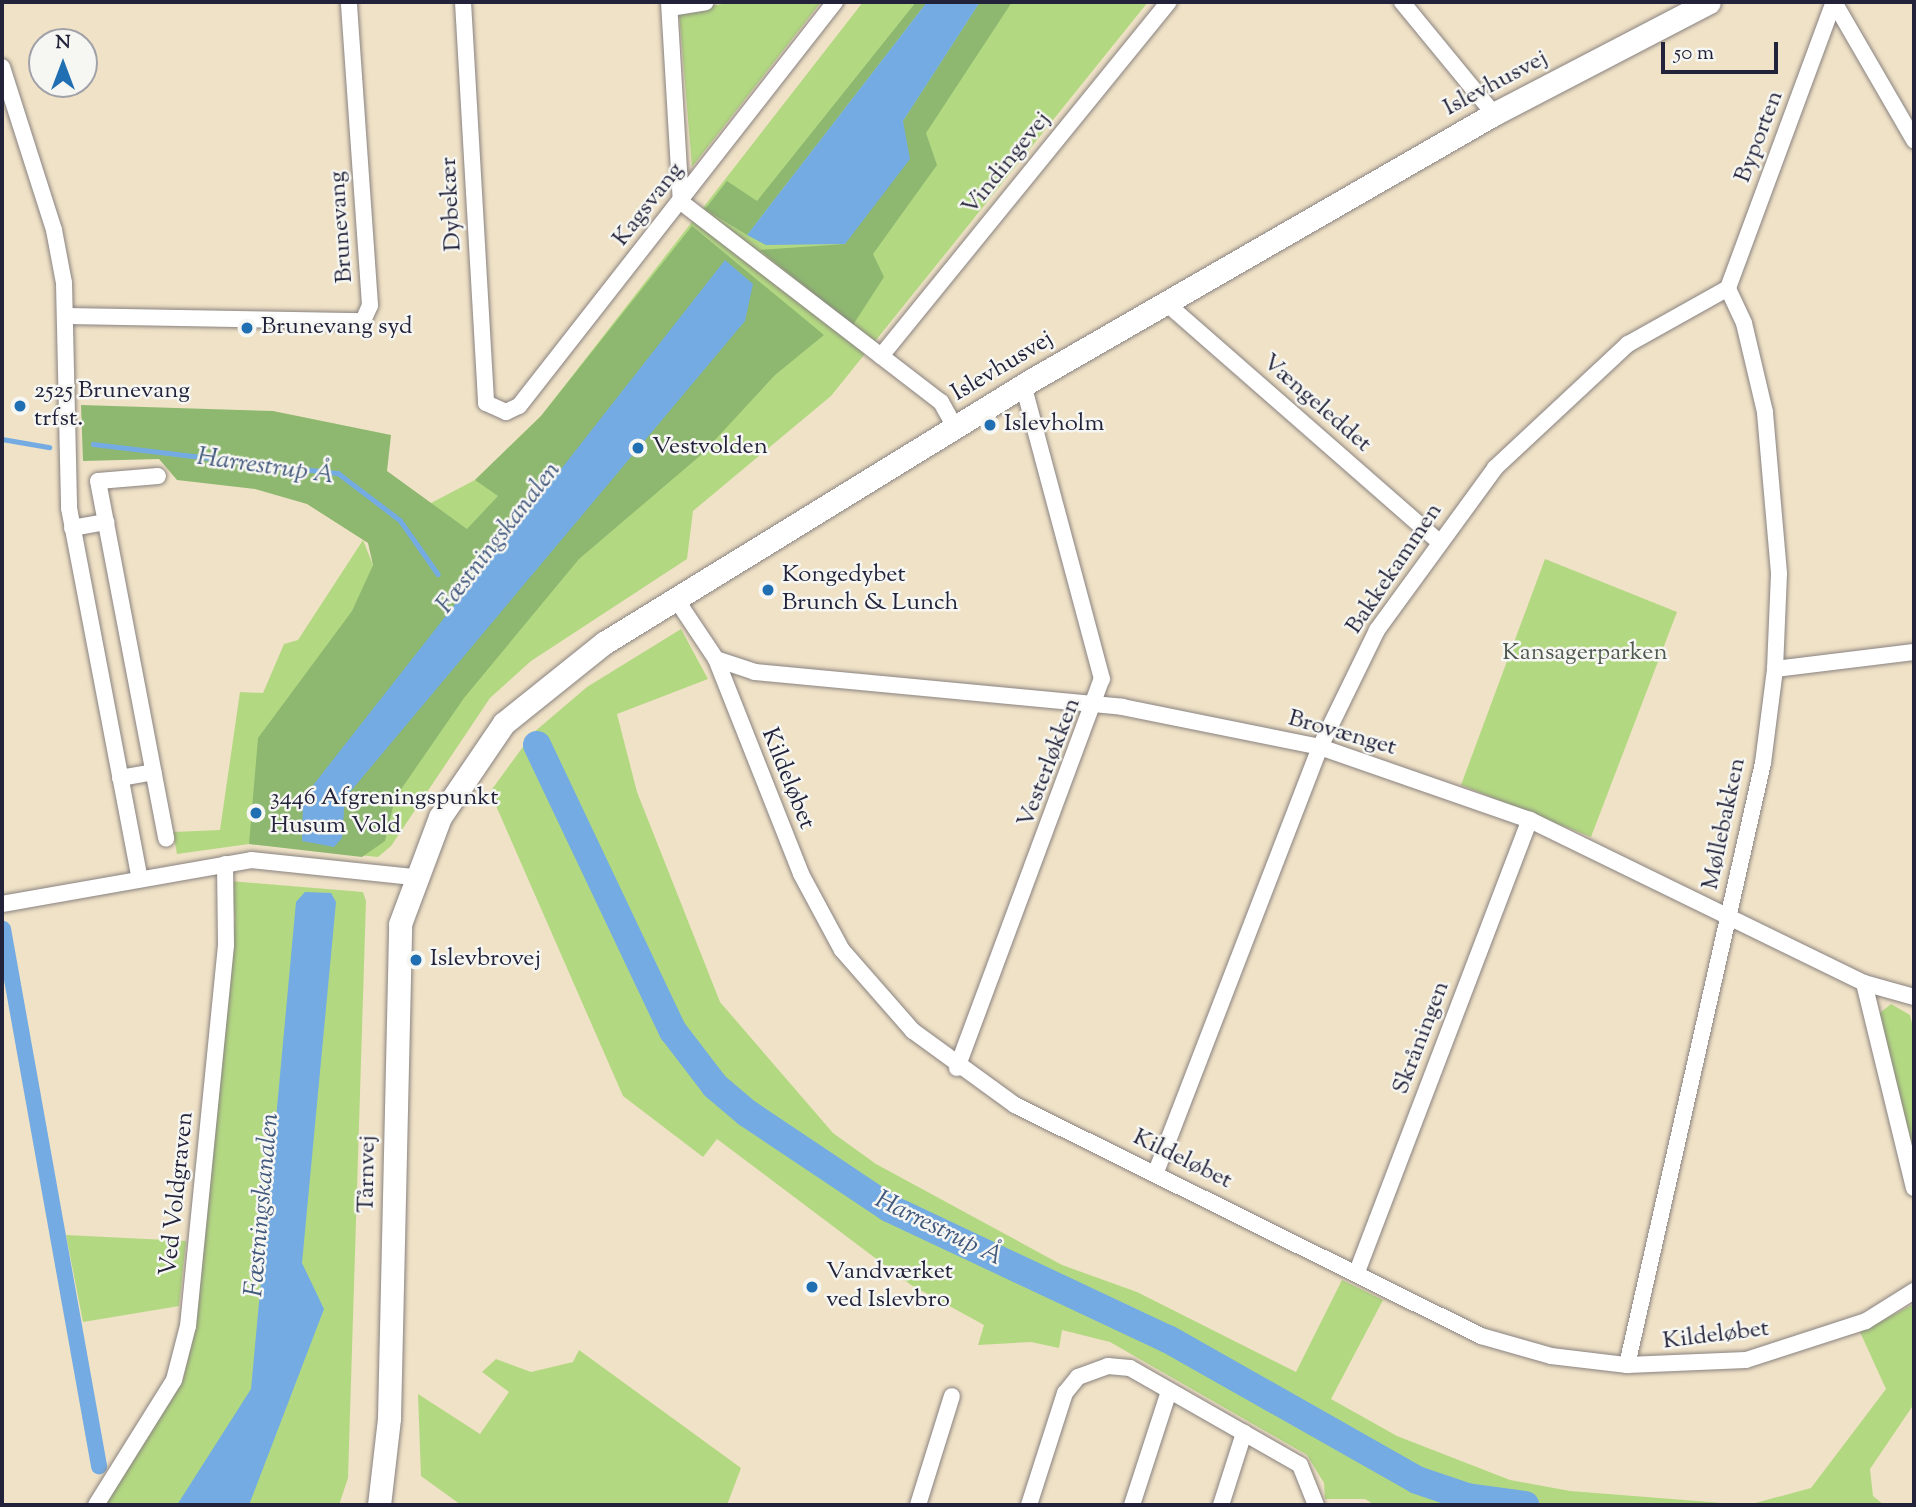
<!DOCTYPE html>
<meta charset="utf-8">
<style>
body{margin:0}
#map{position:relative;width:1916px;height:1507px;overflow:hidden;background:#f0e2c6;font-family:"Sorts Mill Goudy",serif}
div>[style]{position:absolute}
.green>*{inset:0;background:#b3d882}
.forest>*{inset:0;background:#8eb870}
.water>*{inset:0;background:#73abe2}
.stream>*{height:4.5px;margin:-2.25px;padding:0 2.25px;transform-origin:2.25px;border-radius:2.25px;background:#73abe2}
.canal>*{height:16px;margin:-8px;padding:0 8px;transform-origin:8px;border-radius:8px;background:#73abe2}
.river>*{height:28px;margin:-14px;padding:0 14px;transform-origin:14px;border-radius:14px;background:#73abe2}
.roads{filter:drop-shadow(0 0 2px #898280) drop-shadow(0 0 2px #898280)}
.street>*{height:16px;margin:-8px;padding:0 8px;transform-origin:8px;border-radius:8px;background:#fff}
.secondary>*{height:23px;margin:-11.5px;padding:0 11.5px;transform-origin:11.5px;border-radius:11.5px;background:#fff}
.dots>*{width:19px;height:19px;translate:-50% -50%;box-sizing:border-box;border:4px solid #f6f6f2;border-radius:50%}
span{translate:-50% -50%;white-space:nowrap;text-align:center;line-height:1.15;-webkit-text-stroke:5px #f6f6f2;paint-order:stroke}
.street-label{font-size:24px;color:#22223b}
.poi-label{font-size:24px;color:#22223b}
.left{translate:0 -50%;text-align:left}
.park-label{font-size:24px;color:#4e5950}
.water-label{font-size:26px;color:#42597e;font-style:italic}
.frame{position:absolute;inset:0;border:4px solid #22223b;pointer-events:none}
.north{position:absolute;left:28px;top:28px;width:70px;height:70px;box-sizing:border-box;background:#f6f6f2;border:2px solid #a1a1a9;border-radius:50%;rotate:0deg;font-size:19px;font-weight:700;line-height:28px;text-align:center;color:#22223b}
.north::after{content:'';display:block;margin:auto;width:24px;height:32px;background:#1f6fb2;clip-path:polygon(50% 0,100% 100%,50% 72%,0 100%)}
.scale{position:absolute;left:1661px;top:42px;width:117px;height:32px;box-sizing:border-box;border:4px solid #22223b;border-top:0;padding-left:9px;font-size:21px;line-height:24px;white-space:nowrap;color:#22223b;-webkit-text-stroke:5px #f6f6f2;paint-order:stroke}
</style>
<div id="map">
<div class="green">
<div style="clip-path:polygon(735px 2px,821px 2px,692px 167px,679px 11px)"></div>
<div style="clip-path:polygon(863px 2px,1148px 2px,831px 396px,693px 511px,687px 559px,531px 661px,490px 698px,391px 846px,378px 857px,249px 844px,177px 854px,173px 832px,220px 830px,240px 692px,263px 693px,284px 644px,298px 640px,363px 540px,373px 565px,355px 607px,431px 503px,475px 480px,541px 416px)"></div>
<div style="clip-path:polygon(1545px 559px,1677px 612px,1591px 837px,1461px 785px)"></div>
<div style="clip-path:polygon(681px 629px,708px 679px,617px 714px,637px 792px,720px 1002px,833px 1133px,876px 1164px,1062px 1265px,1137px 1292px,1296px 1372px,1342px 1280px,1383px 1300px,1331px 1399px,1397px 1436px,1510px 1480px,1570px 1491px,1748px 1505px,1811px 1488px,1886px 1389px,1860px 1332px,1914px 1304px,1914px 1404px,1870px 1469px,1873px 1496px,1884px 1505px,1375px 1505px,1365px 1499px,1325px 1499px,1324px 1483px,1307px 1455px,1110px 1342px,1062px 1330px,1059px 1348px,1031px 1342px,978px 1345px,984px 1325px,911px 1285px,717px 1139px,703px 1157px,623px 1096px,490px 792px,533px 733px,587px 687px)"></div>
<div style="clip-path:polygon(229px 881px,363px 892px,366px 901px,348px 1478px,339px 1505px,104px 1505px,183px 1380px,195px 1329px,235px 917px)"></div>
<div style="clip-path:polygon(1891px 1004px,1910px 1015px,1914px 1032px,1914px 1167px,1876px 1016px)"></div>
<div style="clip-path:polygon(66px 1235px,186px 1241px,179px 1306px,83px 1322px)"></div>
<div style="clip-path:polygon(579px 1350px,741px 1468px,727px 1505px,461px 1505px,421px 1476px,418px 1394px,480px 1434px,509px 1392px,482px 1372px,496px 1359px,531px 1372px,573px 1362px)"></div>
</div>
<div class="forest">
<div style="clip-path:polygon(916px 2px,927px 2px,747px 235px,705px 209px,727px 181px,757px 201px)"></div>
<div style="clip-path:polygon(980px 2px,1012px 2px,926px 133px,937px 165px,873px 254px,884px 277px,853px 325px,760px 250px,845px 244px,903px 121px)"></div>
<div style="clip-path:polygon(692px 226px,824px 335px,775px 375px,701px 455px,579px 559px,464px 698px,395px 798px,385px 841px,362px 857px,249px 844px,258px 738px,352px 611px,373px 565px,368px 543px,307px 504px,255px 489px,177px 480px,159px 459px,83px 461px,81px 405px,273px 411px,391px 435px,387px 471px,467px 529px,498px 496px,475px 480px,541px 416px)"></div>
</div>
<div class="water">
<div style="clip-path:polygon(927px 2px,980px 2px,903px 121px,910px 159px,845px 244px,766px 245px,747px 235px)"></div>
<div style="clip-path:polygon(725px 260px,753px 284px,745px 321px,345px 798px,342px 838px,334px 847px,302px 841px,303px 798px)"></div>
<div style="clip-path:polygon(305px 892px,331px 893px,336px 902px,302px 1263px,324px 1309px,249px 1505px,177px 1505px,251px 1389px,296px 902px)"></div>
</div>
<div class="stream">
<div style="left:2px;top:439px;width:48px;rotate:9.7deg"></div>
<div style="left:93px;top:444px;width:247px;rotate:6.8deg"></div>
<div style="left:338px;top:473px;width:78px;rotate:37.2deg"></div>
<div style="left:400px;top:520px;width:66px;rotate:54.9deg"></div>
</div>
<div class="canal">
<div style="left:3px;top:929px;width:546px;rotate:79.86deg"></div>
</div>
<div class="river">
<div style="left:537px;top:745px;width:317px;rotate:64.6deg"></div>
<div style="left:673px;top:1031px;width:69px;rotate:52.6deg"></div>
<div style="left:715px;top:1086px;width:42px;rotate:40.2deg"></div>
<div style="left:747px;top:1113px;width:171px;rotate:33.8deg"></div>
<div style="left:889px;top:1208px;width:308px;rotate:25.2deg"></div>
<div style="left:1168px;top:1339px;width:286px;rotate:29.5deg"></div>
<div style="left:1417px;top:1480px;width:53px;rotate:18.8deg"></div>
<div style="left:1467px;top:1497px;width:59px;rotate:7.9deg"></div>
</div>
<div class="roads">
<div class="street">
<div style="left:463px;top:2px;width:402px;rotate:86.7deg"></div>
<div style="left:486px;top:403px;width:22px;rotate:24deg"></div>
<div style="left:506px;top:412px;width:14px;rotate:-25deg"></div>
<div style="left:519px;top:406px;width:513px;rotate:-51.97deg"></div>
<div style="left:669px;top:2px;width:200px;rotate:86.6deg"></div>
<div style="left:681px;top:202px;width:328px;rotate:37.6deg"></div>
<div style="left:941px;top:402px;width:29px;rotate:61deg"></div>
<div style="left:1402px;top:2px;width:145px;rotate:50.6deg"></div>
<div style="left:1834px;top:2px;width:160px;rotate:59.9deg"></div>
<div style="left:670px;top:8px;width:36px;rotate:-9deg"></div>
<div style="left:2px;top:67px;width:171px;rotate:72.3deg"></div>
<div style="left:54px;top:230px;width:54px;rotate:79.3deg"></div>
<div style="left:64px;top:283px;width:225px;rotate:88.7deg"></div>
<div style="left:69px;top:508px;width:378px;rotate:79.2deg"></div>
<div style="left:1728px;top:288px;width:305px;rotate:-69.7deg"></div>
<div style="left:1165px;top:302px;width:361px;rotate:41.2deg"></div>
<div style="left:67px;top:316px;width:296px;rotate:1deg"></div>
<div style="left:363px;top:321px;width:17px;rotate:-66deg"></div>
<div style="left:370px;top:305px;width:304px;rotate:-94deg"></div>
<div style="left:881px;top:356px;width:456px;rotate:-50.9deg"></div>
<div style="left:158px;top:476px;width:60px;rotate:175.2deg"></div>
<div style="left:98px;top:481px;width:364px;rotate:79.2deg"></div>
<div style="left:72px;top:528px;width:35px;rotate:-10deg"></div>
<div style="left:676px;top:599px;width:72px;rotate:56.3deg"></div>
<div style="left:716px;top:659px;width:231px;rotate:68.4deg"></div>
<div style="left:801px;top:874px;width:86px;rotate:61.7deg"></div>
<div style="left:842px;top:950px;width:108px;rotate:48.8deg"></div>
<div style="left:913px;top:1031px;width:126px;rotate:36deg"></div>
<div style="left:1015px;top:1105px;width:520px;rotate:26.37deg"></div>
<div style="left:1481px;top:1336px;width:73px;rotate:15.9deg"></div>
<div style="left:1551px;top:1356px;width:77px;rotate:6.8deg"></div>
<div style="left:1627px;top:1365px;width:119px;rotate:-2.4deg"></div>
<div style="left:1746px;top:1360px;width:126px;rotate:-18deg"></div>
<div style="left:1866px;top:1321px;width:57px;rotate:-32deg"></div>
<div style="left:716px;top:659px;width:41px;rotate:18.4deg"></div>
<div style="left:755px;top:672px;width:369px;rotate:5.4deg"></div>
<div style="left:1122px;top:707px;width:202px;rotate:11.4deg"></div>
<div style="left:1320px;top:747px;width:222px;rotate:19.2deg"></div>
<div style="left:1530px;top:820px;width:372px;rotate:26deg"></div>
<div style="left:1864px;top:983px;width:52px;rotate:15.6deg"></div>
<div style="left:1775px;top:669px;width:140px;rotate:-7deg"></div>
<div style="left:120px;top:778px;width:34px;rotate:-10deg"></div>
<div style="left:2px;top:904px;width:253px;rotate:-10deg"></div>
<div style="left:251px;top:860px;width:163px;rotate:6deg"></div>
<div style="left:1864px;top:983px;width:211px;rotate:76.3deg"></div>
<div style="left:957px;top:1068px;width:415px;rotate:-69.6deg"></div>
<div style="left:1102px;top:679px;width:304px;rotate:-105deg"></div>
<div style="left:1156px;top:1172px;width:456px;rotate:-68.9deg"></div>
<div style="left:1320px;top:747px;width:130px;rotate:-64deg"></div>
<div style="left:1377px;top:630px;width:200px;rotate:-53.9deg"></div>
<div style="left:1495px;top:468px;width:182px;rotate:-43deg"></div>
<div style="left:1628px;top:344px;width:115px;rotate:-29.2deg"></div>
<div style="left:1357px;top:1272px;width:484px;rotate:-69.1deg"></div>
<div style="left:1627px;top:1365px;width:617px;rotate:-77.27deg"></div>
<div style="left:1763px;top:763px;width:95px;rotate:-82.7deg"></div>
<div style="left:1775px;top:669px;width:96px;rotate:-87.6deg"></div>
<div style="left:1779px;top:573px;width:162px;rotate:-95deg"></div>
<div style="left:1765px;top:412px;width:91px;rotate:-103.3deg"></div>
<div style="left:1744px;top:323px;width:38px;rotate:-115deg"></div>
<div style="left:96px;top:1505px;width:147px;rotate:-58deg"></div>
<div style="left:174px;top:1380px;width:56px;rotate:-75.5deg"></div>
<div style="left:188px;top:1326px;width:383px;rotate:-84.3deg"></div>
<div style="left:226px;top:945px;width:81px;rotate:-90.7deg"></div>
<div style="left:918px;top:1505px;width:114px;rotate:-72.7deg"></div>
<div style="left:1029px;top:1505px;width:118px;rotate:-72.2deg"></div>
<div style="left:1065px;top:1393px;width:21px;rotate:-51deg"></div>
<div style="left:1078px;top:1377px;width:32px;rotate:-20deg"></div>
<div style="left:1108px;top:1366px;width:22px;rotate:5deg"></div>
<div style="left:1130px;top:1368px;width:196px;rotate:29.7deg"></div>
<div style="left:1300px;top:1465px;width:43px;rotate:68.2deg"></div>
<div style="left:1132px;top:1505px;width:120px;rotate:-72deg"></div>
<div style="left:1221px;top:1505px;width:76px;rotate:-72.3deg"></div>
</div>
<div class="secondary">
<div style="left:379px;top:1505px;width:88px;rotate:-83.4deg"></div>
<div style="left:389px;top:1418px;width:494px;rotate:-88.7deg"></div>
<div style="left:400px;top:924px;width:114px;rotate:-69.5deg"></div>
<div style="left:440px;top:817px;width:114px;rotate:-55.8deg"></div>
<div style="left:504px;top:723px;width:128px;rotate:-38.7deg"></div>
<div style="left:604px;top:643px;width:500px;rotate:-31.59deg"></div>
<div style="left:1030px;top:381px;width:535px;rotate:-29.92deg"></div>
<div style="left:1494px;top:114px;width:242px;rotate:-27.5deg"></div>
</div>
</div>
<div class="dots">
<div style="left:247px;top:328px;background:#1f6fb2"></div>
<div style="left:20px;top:406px;background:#1f6fb2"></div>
<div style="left:990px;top:425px;background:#1f6fb2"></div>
<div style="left:638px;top:448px;background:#1f6fb2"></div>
<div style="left:768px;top:590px;background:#1f6fb2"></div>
<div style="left:256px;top:813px;background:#1f6fb2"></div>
<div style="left:416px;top:960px;background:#1f6fb2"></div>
<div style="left:812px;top:1287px;background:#1f6fb2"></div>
</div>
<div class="street-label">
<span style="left:1496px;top:84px;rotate:-28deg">Islevhusvej</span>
<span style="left:1760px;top:137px;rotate:-69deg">Byporten</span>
<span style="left:1007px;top:164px;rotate:-51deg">Vindingevej</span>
<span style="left:452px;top:204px;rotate:-93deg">Dybekær</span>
<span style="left:649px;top:205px;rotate:-52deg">Kagsvang</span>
<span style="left:342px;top:227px;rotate:-94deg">Brunevang</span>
<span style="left:1003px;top:367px;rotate:-31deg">Islevhusvej</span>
<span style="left:1316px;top:404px;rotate:41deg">Vængeleddet</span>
<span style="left:1395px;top:569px;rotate:-56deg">Bakkekammen</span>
<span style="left:1342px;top:734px;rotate:16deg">Brovænget</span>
<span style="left:1050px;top:763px;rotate:-69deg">Vesterløkken</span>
<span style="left:787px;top:779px;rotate:68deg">Kildeløbet</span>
<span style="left:1725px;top:824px;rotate:-78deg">Møllebakken</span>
<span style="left:1422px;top:1038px;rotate:-69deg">Skråningen</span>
<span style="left:1182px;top:1160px;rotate:26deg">Kildeløbet</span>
<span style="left:368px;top:1174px;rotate:-89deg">Tårnvej</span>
<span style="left:178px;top:1194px;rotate:-84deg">Ved Voldgraven</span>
<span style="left:1716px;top:1336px;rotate:-7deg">Kildeløbet</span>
</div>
<div class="poi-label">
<span class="left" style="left:261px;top:328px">Brunevang syd</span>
<span class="left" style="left:34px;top:406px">2525 Brunevang<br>trfst.</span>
<span class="left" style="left:1004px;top:425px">Islevholm</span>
<span class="left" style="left:652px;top:448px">Vestvolden</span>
<span class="left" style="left:782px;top:590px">Kongedybet<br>Brunch &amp; Lunch</span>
<span class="left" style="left:270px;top:813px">3446 Afgreningspunkt<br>Husum Vold</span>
<span class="left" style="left:430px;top:960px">Islevbrovej</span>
<span class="left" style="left:826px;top:1287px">Vandværket<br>ved Islevbro</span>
</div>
<div class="park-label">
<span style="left:1585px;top:654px">Kansagerparken</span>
</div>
<div class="water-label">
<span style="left:265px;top:467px;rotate:8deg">Harrestrup Å</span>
<span style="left:499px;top:538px;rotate:-52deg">Fæstningskanalen</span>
<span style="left:263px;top:1205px;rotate:-85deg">Fæstningskanalen</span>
<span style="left:938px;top:1229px;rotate:26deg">Harrestrup Å</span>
</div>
<div class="frame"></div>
<div class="north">N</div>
<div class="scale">50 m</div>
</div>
